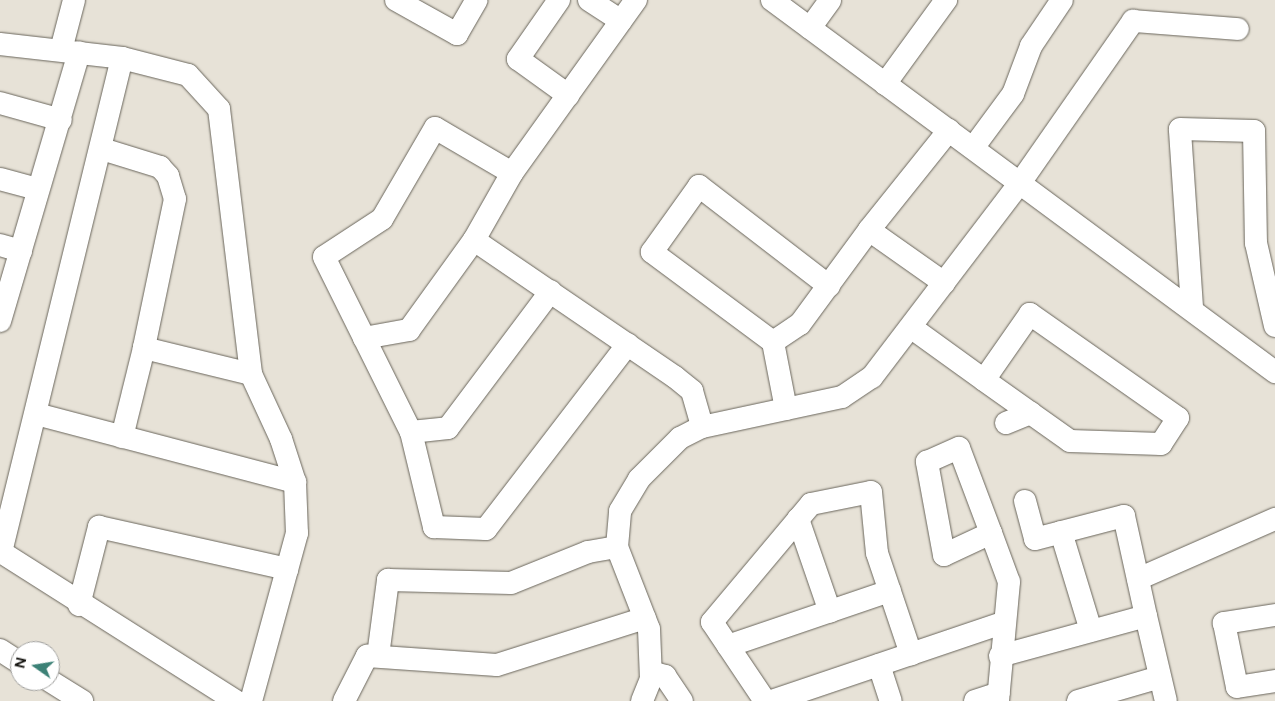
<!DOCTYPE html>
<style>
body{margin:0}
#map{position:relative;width:1275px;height:701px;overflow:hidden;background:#e7e2d7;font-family:Figtree,sans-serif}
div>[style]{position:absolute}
.roads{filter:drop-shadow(0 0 1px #6a665c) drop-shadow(0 0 1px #6a665c)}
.minor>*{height:22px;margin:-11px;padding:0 11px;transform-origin:11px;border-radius:11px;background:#fff}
span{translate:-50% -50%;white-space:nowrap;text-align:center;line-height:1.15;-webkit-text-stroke:4.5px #fff;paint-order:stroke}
.north{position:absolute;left:10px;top:641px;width:50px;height:50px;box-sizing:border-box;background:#fff;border:1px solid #a1a19f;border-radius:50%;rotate:283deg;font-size:14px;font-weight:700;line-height:20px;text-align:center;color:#151410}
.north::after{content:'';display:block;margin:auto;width:18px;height:22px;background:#3c8176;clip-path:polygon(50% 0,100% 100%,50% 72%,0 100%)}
</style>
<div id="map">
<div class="roads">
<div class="minor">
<div style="left:396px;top:0;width:70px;rotate:29.1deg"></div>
<div style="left:457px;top:34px;width:39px;rotate:-60deg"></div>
<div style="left:559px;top:0;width:72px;rotate:124.8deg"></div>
<div style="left:518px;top:59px;width:62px;rotate:35.8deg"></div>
<div style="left:589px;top:0;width:38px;rotate:33deg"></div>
<div style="left:772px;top:0;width:626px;rotate:36.49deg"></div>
<div style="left:810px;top:28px;width:34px;rotate:-54deg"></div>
<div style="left:0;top:44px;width:123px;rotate:6.5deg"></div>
<div style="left:122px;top:58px;width:68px;rotate:14.4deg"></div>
<div style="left:188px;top:75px;width:46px;rotate:47.6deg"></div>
<div style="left:219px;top:109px;width:267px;rotate:83.1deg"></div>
<div style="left:251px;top:374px;width:72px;rotate:65.2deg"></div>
<div style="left:281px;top:439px;width:45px;rotate:72deg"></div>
<div style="left:295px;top:482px;width:51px;rotate:87.8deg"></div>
<div style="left:297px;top:533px;width:174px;rotate:105.3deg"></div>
<div style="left:61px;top:50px;width:52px;rotate:-75.4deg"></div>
<div style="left:122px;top:58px;width:509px;rotate:103.76deg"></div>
<div style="left:1px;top:552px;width:278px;rotate:32.4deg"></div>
<div style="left:885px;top:84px;width:104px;rotate:-54deg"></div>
<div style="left:0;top:103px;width:63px;rotate:15.6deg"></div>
<div style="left:973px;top:148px;width:67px;rotate:-53.5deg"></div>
<div style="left:1013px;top:94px;width:51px;rotate:-69.4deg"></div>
<div style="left:1031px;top:46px;width:55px;rotate:-56deg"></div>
<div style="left:102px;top:149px;width:61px;rotate:17.2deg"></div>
<div style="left:160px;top:167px;width:12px;rotate:48deg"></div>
<div style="left:168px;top:176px;width:24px;rotate:73deg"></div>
<div style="left:175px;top:199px;width:152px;rotate:101.8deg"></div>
<div style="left:144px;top:348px;width:110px;rotate:13.7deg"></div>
<div style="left:512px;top:173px;width:213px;rotate:-54.4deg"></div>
<div style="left:0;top:179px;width:39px;rotate:15deg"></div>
<div style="left:869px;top:230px;width:128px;rotate:-51.3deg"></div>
<div style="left:474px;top:240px;width:243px;rotate:34.3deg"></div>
<div style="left:675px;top:377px;width:22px;rotate:39deg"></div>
<div style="left:692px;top:391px;width:37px;rotate:74deg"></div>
<div style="left:0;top:245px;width:22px;rotate:16deg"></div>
<div style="left:1192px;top:307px;width:178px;rotate:-93.9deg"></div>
<div style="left:1180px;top:129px;width:74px;rotate:1.5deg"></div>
<div style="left:1254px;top:131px;width:112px;rotate:89deg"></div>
<div style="left:1256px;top:243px;width:85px;rotate:77.1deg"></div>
<div style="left:0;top:321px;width:280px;rotate:-73.6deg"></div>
<div style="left:912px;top:328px;width:89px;rotate:35.8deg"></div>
<div style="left:984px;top:380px;width:105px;rotate:35.3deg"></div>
<div style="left:1070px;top:441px;width:91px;rotate:1.9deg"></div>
<div style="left:1161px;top:444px;width:31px;rotate:-57deg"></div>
<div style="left:1178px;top:418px;width:181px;rotate:-144.9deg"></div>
<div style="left:1030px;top:314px;width:80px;rotate:124.9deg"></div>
<div style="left:364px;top:338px;width:46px;rotate:-10.1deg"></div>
<div style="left:409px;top:330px;width:111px;rotate:-54.2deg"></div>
<div style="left:474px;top:240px;width:77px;rotate:-60.4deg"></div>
<div style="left:512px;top:173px;width:89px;rotate:-149.7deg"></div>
<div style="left:435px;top:128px;width:105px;rotate:120.2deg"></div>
<div style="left:382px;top:219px;width:69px;rotate:146.8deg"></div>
<div style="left:324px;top:257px;width:195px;rotate:63.6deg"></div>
<div style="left:411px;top:432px;width:98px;rotate:76.4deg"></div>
<div style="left:434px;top:527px;width:52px;rotate:2.2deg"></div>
<div style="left:486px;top:529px;width:233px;rotate:-52.5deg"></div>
<div style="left:773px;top:342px;width:32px;rotate:-34deg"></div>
<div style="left:800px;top:324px;width:117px;rotate:-53.7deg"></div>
<div style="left:869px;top:230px;width:92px;rotate:35.2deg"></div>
<div style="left:786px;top:409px;width:68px;rotate:-101deg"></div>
<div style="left:773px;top:342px;width:151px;rotate:-143.4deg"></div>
<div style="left:652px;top:252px;width:81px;rotate:-54.5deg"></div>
<div style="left:699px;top:186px;width:164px;rotate:37.6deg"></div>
<div style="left:36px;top:414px;width:268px;rotate:14.7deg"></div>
<div style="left:1006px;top:423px;width:27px;rotate:-22deg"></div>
<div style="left:411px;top:432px;width:37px;rotate:-6deg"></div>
<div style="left:448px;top:428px;width:171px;rotate:-53.1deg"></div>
<div style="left:122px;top:437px;width:92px;rotate:-76.1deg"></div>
<div style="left:1025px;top:501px;width:39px;rotate:75deg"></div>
<div style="left:1035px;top:539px;width:92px;rotate:-14.5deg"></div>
<div style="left:1124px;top:516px;width:102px;rotate:77.6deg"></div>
<div style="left:798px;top:519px;width:98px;rotate:71deg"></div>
<div style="left:1061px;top:532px;width:103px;rotate:73.1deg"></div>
<div style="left:991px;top:533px;width:52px;rotate:154.9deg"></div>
<div style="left:944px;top:555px;width:95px;rotate:-100.4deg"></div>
<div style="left:927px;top:462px;width:35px;rotate:-24deg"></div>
<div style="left:959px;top:448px;width:91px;rotate:69.4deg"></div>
<div style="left:991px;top:533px;width:52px;rotate:69.8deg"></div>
<div style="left:1009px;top:582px;width:120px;rotate:95.3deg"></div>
<div style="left:1138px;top:579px;width:150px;rotate:-23.7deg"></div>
<div style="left:79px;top:605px;width:81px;rotate:-75.6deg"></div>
<div style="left:99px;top:527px;width:193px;rotate:12.6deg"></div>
<div style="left:1275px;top:615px;width:52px;rotate:171.1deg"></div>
<div style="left:1224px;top:623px;width:65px;rotate:78.5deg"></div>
<div style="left:1237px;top:687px;width:38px;rotate:-9deg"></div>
<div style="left:728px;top:646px;width:171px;rotate:-18.8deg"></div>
<div style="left:0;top:650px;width:24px;rotate:33deg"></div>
<div style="left:378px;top:656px;width:77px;rotate:-82.5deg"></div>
<div style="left:388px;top:580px;width:123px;rotate:1.4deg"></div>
<div style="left:511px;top:583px;width:83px;rotate:-21.9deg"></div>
<div style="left:588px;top:552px;width:29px;rotate:-10deg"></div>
<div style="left:1000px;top:656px;width:151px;rotate:-15.3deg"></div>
<div style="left:1146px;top:616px;width:87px;rotate:76.8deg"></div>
<div style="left:879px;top:665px;width:38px;rotate:72deg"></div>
<div style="left:651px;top:672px;width:15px;rotate:16deg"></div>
<div style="left:665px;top:676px;width:30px;rotate:56deg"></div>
<div style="left:50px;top:681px;width:38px;rotate:32deg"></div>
<div style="left:344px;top:701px;width:51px;rotate:-62.9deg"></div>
<div style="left:367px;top:656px;width:130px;rotate:4deg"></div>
<div style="left:497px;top:665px;width:155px;rotate:-17.6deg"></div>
<div style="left:642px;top:701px;width:24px;rotate:-68deg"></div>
<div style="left:651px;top:679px;width:50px;rotate:-92.3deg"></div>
<div style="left:649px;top:629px;width:88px;rotate:-111.3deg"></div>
<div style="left:617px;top:547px;width:36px;rotate:-85deg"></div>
<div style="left:620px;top:511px;width:37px;rotate:-59deg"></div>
<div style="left:639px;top:479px;width:58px;rotate:-45deg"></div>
<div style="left:680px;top:438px;width:25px;rotate:-27deg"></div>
<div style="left:702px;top:427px;width:143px;rotate:-12.1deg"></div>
<div style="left:842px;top:397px;width:36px;rotate:-34deg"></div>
<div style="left:872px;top:377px;width:244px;rotate:-52.7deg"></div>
<div style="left:1020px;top:183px;width:198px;rotate:-55.1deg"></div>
<div style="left:1133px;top:21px;width:105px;rotate:4.4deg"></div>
<div style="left:765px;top:701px;width:95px;rotate:-123.9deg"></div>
<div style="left:712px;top:622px;width:154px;rotate:-50deg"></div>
<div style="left:811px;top:504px;width:61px;rotate:-11.3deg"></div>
<div style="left:871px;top:492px;width:61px;rotate:84.4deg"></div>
<div style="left:877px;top:553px;width:107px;rotate:71.4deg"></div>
<div style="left:772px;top:701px;width:246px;rotate:-18.7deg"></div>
<div style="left:975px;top:701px;width:25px;rotate:-18deg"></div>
<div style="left:1078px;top:701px;width:85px;rotate:-16.3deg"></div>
</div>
</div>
<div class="north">N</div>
</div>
